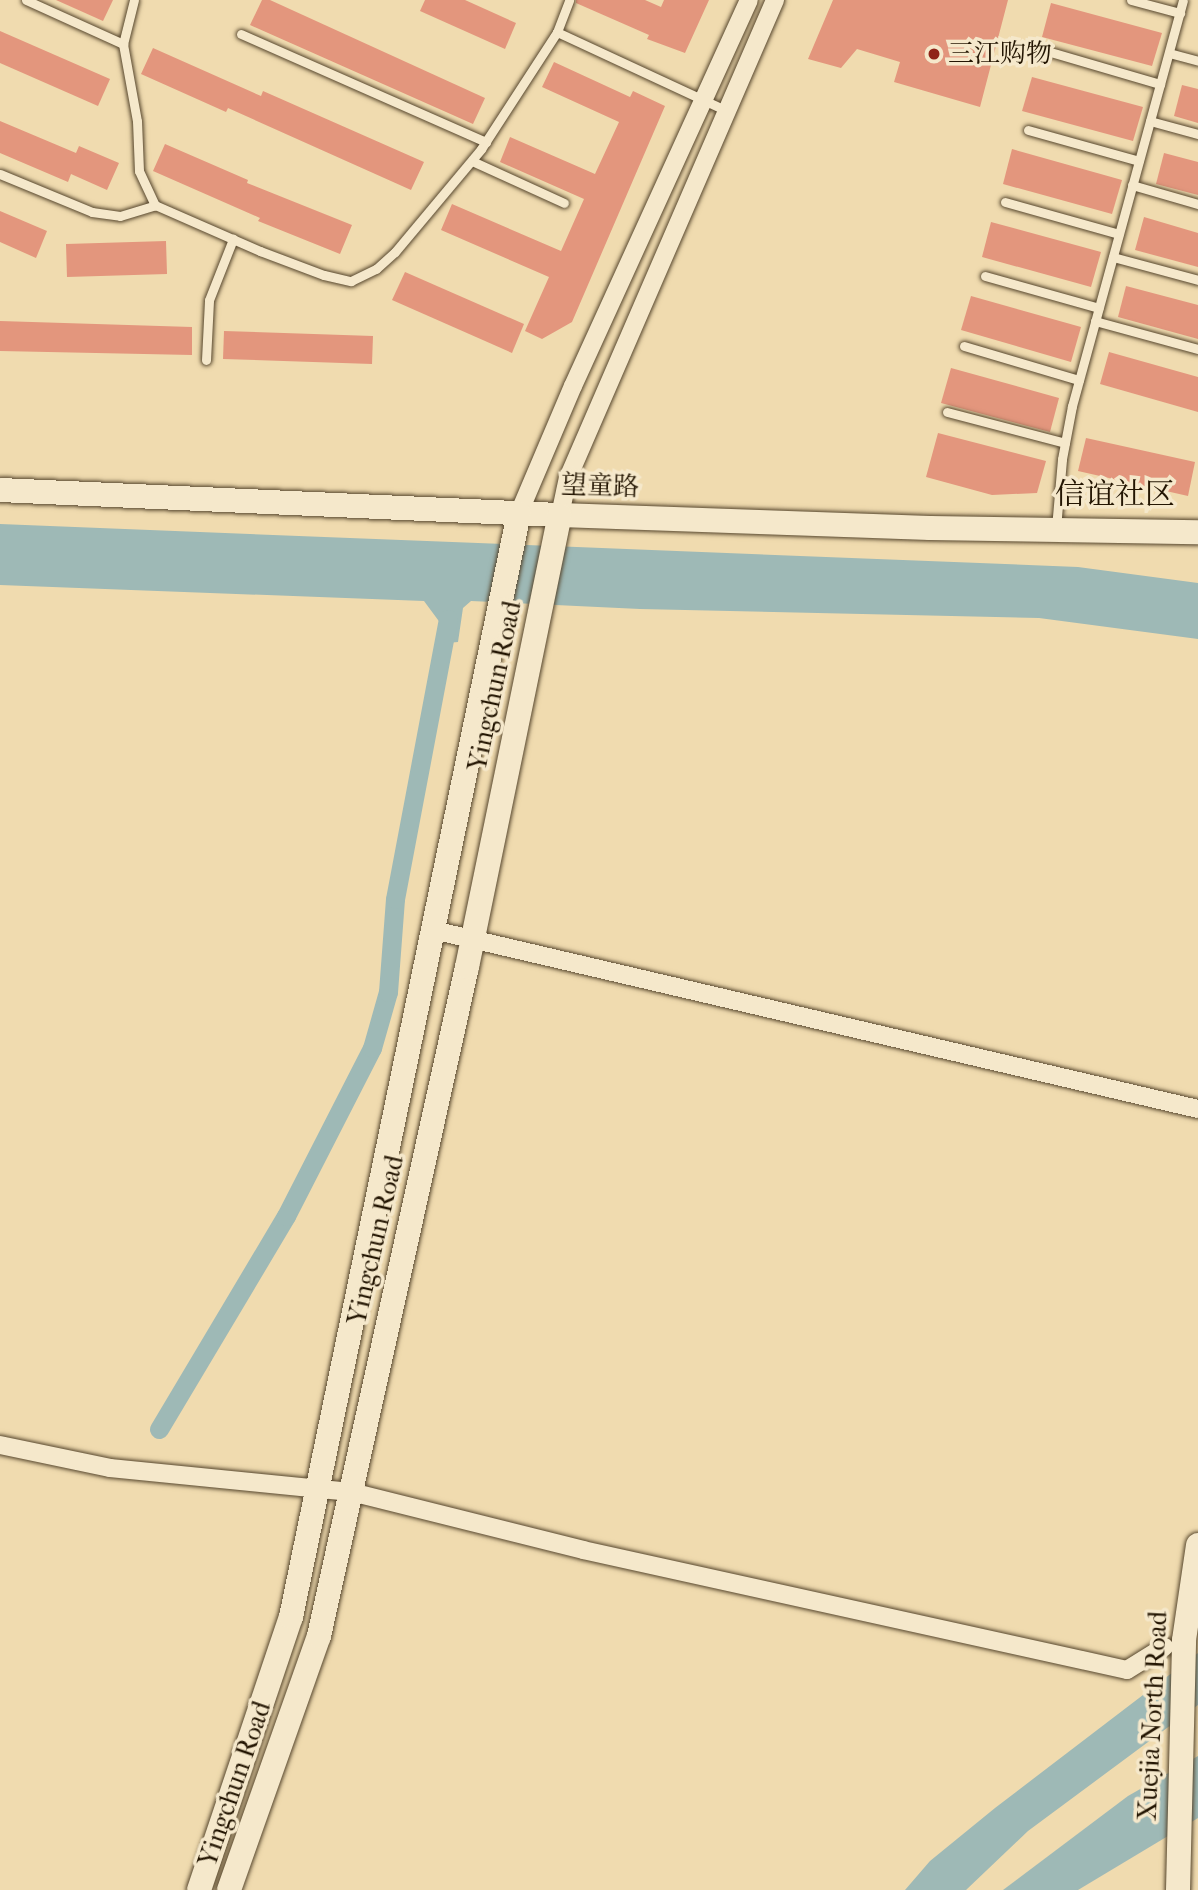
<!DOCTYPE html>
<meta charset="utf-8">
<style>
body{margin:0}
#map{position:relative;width:1198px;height:1890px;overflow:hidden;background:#f0dbaf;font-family:"IM FELL French Canon","Noto Serif SC",serif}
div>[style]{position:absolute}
.water>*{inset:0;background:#9eb9b6}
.canal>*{height:19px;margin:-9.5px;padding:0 9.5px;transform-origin:9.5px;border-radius:9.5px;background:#9eb9b6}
.building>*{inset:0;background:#e3967d}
.roads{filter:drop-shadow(0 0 2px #56462d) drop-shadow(0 0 2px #56462d)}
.lane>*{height:9px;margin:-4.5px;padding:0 4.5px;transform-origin:4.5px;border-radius:4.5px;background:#f5e8cb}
.street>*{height:18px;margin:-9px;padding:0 9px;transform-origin:9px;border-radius:9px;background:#f5e8cb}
.secondary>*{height:24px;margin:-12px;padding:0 12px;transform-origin:12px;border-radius:12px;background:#f5e8cb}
.dots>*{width:19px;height:19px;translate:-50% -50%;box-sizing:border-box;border:4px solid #f5e8cb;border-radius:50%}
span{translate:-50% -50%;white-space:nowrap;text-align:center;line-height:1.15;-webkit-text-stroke:7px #f5e8cb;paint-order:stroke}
.poi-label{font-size:26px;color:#231502}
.left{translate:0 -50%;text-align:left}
.street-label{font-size:26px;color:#231502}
.quarter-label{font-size:30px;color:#231502}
</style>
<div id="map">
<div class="water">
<div style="clip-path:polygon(0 524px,1078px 567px,1198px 583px,1198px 639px,1039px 618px,640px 609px,471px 601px,463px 608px,458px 642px,436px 644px,441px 624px,424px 601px,0 585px)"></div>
<div style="clip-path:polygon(1198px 1653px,1198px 1705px,1028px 1831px,966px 1890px,905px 1890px,930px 1861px,995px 1808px)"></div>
<div style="clip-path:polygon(1198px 1756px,1198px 1818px,1078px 1890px,1003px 1890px,1128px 1796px)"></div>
</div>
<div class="canal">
<div style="left:159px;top:1429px;width:248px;rotate:-59.2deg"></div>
<div style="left:286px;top:1216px;width:189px;rotate:-62.9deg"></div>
<div style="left:372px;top:1048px;width:58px;rotate:-74.1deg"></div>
<div style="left:388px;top:992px;width:93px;rotate:-85.7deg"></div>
<div style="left:395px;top:899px;width:285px;rotate:-79.3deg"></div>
</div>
<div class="building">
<div style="clip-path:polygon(56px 0,113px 0,103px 21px)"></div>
<div style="clip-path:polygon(262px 0,270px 0,485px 98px,473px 124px,250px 25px)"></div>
<div style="clip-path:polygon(425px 0,465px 0,516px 23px,505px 49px,420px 11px)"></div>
<div style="clip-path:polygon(576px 0,645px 0,661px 7px,664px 0,709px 0,685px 53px,647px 39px,649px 35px,576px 3px)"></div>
<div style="clip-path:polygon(833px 0,1008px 0,980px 107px,894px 82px,900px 62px,857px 49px,841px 68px,808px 59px)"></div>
<div style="clip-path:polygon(1051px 3px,1162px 33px,1152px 66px,1042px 37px)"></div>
<div style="clip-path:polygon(0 31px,110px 79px,98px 106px,0 63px)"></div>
<div style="clip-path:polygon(153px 48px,261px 96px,263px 91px,424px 162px,411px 190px,228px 108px,226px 112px,141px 74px)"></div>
<div style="clip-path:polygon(554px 62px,630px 97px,633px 91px,665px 106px,572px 322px,542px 339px,525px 331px,549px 277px,441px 230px,452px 204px,561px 251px,584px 199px,500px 162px,510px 137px,595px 174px,619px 122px,542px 87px)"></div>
<div style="clip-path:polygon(1032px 77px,1143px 107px,1133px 141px,1022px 111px)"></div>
<div style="clip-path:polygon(1182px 85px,1198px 89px,1198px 123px,1174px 116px)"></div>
<div style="clip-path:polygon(0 121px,76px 153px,79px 146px,119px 163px,107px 190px,71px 174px,68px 182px,0 153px)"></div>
<div style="clip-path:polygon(165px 144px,248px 180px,247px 183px,352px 225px,340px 254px,258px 221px,260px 218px,153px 171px)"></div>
<div style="clip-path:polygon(1012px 149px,1122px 180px,1112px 214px,1003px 184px)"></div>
<div style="clip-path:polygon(1164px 153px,1198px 162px,1198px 195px,1156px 184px)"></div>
<div style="clip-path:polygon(0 211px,47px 231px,36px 258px,0 242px)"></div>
<div style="clip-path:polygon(1144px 217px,1198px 233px,1198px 267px,1135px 250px)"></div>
<div style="clip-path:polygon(991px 222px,1101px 252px,1091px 287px,982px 257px)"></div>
<div style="clip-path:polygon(166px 241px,167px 274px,67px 277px,66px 244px)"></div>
<div style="clip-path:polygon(405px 272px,524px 324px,512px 353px,392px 300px)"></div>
<div style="clip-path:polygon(1126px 286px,1198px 305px,1198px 339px,1118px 317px)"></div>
<div style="clip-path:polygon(971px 296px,1081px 327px,1071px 362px,961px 330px)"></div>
<div style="clip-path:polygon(0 321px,192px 327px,192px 355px,0 351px)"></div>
<div style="clip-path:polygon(224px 331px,373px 336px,372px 364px,223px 359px)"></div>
<div style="clip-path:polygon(1109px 352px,1198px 377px,1198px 412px,1100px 384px)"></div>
<div style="clip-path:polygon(951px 368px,1059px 398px,1050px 432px,941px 403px)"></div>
<div style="clip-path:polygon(938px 433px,1046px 461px,1037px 493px,992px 495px,926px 477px)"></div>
<div style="clip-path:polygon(1086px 438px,1195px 462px,1188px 496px,1078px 471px)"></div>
</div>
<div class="roads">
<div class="lane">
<div style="left:26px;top:0;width:107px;rotate:24.4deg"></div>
<div style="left:134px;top:0;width:45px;rotate:104deg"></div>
<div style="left:123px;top:44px;width:78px;rotate:79.7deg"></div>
<div style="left:137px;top:121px;width:50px;rotate:87.7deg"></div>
<div style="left:139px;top:171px;width:38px;rotate:65deg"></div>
<div style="left:155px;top:205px;width:115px;rotate:23.7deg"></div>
<div style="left:260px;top:251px;width:68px;rotate:20.6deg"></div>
<div style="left:324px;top:275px;width:28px;rotate:13deg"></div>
<div style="left:351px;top:281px;width:28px;rotate:-26deg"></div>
<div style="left:376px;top:269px;width:25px;rotate:-42deg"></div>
<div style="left:395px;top:252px;width:134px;rotate:-50.1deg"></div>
<div style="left:481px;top:149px;width:140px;rotate:-57deg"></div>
<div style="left:557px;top:32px;width:34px;rotate:-69deg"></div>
<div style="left:1131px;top:0;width:51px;rotate:14.9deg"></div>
<div style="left:557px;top:32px;width:185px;rotate:24.9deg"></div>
<div style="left:241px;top:34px;width:268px;rotate:23.8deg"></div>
<div style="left:1047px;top:51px;width:118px;rotate:16.3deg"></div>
<div style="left:1169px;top:53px;width:30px;rotate:15deg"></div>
<div style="left:1150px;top:121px;width:50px;rotate:15.2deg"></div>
<div style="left:1028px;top:130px;width:115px;rotate:15.6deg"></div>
<div style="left:472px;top:161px;width:101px;rotate:24.5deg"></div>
<div style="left:0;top:174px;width:100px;rotate:22.4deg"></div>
<div style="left:92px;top:212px;width:28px;rotate:8deg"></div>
<div style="left:120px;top:216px;width:37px;rotate:-17deg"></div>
<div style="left:1132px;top:185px;width:69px;rotate:16.1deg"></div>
<div style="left:1005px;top:202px;width:118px;rotate:15.7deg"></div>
<div style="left:1113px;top:257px;width:88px;rotate:15.1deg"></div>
<div style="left:985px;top:276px;width:118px;rotate:15.7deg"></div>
<div style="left:1095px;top:321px;width:107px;rotate:15.2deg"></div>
<div style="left:964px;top:346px;width:120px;rotate:16.5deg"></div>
<div style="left:206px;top:360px;width:60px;rotate:-87.1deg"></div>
<div style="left:209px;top:300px;width:66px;rotate:-68.5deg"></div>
<div style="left:947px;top:412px;width:122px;rotate:14.7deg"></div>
<div style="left:1056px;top:528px;width:69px;rotate:-85deg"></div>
<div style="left:1062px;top:459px;width:54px;rotate:-79.3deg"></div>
<div style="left:1072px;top:406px;width:420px;rotate:-74.7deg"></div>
</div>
<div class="street">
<div style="left:519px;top:513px;width:138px;rotate:-67deg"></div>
<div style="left:573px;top:386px;width:424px;rotate:-65.5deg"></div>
<div style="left:560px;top:515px;width:38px;rotate:-78deg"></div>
<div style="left:568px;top:478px;width:521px;rotate:-66.58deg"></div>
<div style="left:433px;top:930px;width:786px;rotate:13.17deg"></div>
<div style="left:0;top:1445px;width:112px;rotate:11.8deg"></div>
<div style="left:110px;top:1468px;width:242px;rotate:5.7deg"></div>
<div style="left:351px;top:1492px;width:239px;rotate:14deg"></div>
<div style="left:583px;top:1550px;width:557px;rotate:12.44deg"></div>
<div style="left:1127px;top:1670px;width:44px;rotate:-31.9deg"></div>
</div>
<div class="secondary">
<div style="left:0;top:490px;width:561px;rotate:2.56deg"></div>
<div style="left:560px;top:515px;width:370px;rotate:2deg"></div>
<div style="left:930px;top:528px;width:268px;rotate:0.9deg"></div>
<div style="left:199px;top:1890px;width:288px;rotate:-71.4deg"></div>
<div style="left:291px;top:1617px;width:1127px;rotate:-78.33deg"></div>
<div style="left:229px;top:1890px;width:269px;rotate:-70.5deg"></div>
<div style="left:319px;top:1636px;width:685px;rotate:-77.53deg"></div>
<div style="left:467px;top:967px;width:461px;rotate:-78.4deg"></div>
<div style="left:1178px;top:1890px;width:250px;rotate:-88.6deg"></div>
<div style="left:1184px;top:1640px;width:96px;rotate:-81.6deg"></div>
</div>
</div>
<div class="dots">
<div style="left:934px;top:54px;background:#8f2418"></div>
</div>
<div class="poi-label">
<span class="left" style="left:948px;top:54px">三江购物</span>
</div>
<div class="street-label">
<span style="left:600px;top:486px;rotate:2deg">望童路</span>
<span style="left:495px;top:686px;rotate:-78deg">Yingchun Road</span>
<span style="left:376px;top:1240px;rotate:-77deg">Yingchun Road</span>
<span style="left:1153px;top:1716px;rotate:-87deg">Xuejia North Road</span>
<span style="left:235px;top:1784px;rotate:-71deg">Yingchun Road</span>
</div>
<div class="quarter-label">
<span style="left:1115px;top:495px">信谊社区</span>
</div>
</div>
